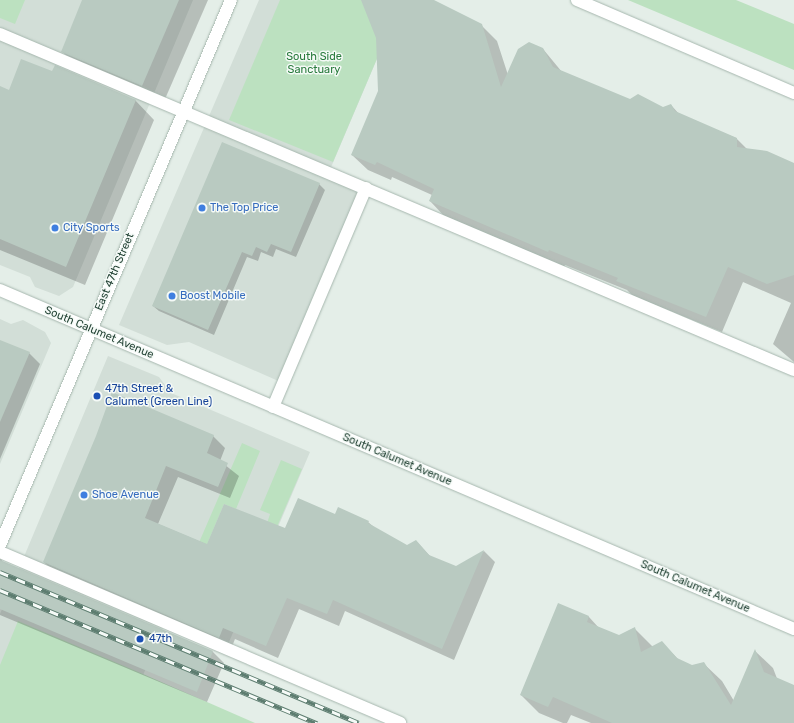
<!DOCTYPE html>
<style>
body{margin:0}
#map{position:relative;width:794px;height:723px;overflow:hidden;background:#e4eee8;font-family:Rubik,sans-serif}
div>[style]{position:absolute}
.built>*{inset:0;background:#d2ded7}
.green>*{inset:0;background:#bce1c0}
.shadow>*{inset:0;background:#0003}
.building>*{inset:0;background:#b9cac1}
.roads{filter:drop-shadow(0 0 1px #a6b7ae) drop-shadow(0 0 1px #a6b7ae)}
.service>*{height:12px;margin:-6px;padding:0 6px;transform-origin:6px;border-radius:6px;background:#fff}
.minor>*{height:12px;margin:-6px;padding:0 6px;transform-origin:6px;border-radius:6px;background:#fff}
.secondary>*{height:12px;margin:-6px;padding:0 6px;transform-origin:6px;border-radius:6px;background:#fff}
.rail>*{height:4.5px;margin-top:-2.25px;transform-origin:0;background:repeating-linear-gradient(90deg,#f5faf7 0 9px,#5d7d70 0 18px);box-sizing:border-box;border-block:1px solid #5d7d70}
.dots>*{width:11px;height:11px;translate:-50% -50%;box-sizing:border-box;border:2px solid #f5faf7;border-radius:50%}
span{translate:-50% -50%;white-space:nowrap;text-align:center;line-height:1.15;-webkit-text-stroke:3px #f5faf7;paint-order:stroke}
.park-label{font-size:11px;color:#297b3d}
.shop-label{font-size:11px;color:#366cbe}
.left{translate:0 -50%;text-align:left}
.street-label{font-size:11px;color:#224234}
.transit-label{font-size:11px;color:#164399}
</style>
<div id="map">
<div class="built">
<div style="clip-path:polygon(0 0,193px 0,73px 287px,59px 296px,35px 287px,30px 277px,0 265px)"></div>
<div style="clip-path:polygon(259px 0,402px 0,329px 172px,366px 188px,283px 383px,189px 342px,167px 345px,119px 325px)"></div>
<div style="clip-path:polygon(0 319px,11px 324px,23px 320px,45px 332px,51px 343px,0 464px)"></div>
<div style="clip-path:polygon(108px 356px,159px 377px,171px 393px,310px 452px,226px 649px,165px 623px,123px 723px,0 723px,0 614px)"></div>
</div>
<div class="green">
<div style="clip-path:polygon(0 0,25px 0,15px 24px,0 18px)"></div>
<div style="clip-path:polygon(280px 0,402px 0,333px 162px,229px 120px)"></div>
<div style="clip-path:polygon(628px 0,736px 0,794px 24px,794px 70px)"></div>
<div style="clip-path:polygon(242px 443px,260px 451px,236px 509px,224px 504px,185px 597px,172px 605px)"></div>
<div style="clip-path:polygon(281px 460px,302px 469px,232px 631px,270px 514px,260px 510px)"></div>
<div style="clip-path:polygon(18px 621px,143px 674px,255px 723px,0 723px,0 665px)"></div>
</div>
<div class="shadow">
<div style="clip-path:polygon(84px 0,208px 0,162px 106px,82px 72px,62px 51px)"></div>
<div style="clip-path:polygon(362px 0,411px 0,481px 25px,497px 41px,508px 75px,543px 49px,562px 72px,630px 100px,663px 108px,671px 105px,680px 115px,736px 138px,747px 149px,794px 165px,794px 362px,773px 344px,791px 303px,743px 282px,722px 332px,633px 296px,627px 290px,565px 265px,564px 267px,445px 217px,430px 201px,432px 195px,392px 177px,391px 180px,368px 170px,352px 155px,379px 92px,377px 37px)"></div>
<div style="clip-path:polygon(53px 73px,135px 100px,154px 120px,85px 285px,0 250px,0 87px,9px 91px)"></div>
<div style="clip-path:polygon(319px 184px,325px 190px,296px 257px,276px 249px,273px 257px,261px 252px,258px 261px,247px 257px,214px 335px,159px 311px,153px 306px)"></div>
<div style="clip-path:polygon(0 341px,29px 353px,40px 364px,0 459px)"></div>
<div style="clip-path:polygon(97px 436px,213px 436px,225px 448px,220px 461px,239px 476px,230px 498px,178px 477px,158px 524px,208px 545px,286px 530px,336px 515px,368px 522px,375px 528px,407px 546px,416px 541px,431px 557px,456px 568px,484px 551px,495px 562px,454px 660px,345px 611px,339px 626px,299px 609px,278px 658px,235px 639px,231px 649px,56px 574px,44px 562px)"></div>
<div style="clip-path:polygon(0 556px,3px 563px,213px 652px,224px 663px,207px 702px,0 615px)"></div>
<div style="clip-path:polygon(559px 605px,589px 617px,599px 628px,619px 636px,634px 628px,653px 647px,662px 643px,680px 661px,692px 666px,703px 663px,722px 681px,734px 701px,755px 651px,773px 668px,794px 723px,591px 723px,571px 715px,567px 723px,563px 723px,539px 713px,521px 695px)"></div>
</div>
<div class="building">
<div style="clip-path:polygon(82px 0,179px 0,142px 86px,61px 52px)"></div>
<div style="clip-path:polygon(361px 0,434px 0,482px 24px,501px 87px,518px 49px,529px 42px,543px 48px,553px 67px,630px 99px,638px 94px,663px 107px,671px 104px,675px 111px,737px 138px,737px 147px,767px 151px,794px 163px,794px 275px,767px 284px,728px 267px,706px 317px,616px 281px,618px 278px,549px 250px,548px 252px,429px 201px,434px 189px,377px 162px,375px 165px,351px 155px,378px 91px,376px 38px)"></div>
<div style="clip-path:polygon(21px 59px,52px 71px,55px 65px,136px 100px,66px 267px,0 239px,0 86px,9px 90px)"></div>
<div style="clip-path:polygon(222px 142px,320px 183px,291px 252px,271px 244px,267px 252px,256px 247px,252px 256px,242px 252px,208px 330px,152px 306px)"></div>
<div style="clip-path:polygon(0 340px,30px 352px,0 422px)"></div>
<div style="clip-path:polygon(112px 392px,214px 435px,207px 453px,228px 463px,218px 487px,166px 466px,145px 518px,207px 544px,224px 504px,285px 528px,298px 498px,335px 514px,338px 507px,369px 521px,368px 523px,407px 545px,416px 540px,429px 555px,456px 566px,484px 550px,442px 649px,333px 600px,327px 614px,287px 598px,266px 646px,223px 628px,219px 638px,43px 562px,96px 436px)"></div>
<div style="clip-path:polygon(0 560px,213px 651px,197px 692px,0 609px)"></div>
<div style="clip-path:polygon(558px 603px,589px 616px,587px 622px,619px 635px,635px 627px,641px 652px,662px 641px,677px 658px,692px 665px,704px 662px,731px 705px,755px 649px,764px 672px,794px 685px,794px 723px,612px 723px,553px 697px,548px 707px,520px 695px)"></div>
</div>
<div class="roads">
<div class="service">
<div style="left:0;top:34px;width:862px;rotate:22.94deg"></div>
<div style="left:273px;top:407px;width:238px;rotate:-67deg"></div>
<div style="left:0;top:552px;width:435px;rotate:23.1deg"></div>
</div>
<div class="minor">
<div style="left:577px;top:0;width:236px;rotate:23.2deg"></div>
<div style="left:0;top:290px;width:863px;rotate:23.12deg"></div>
</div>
<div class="secondary">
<div style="left:0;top:545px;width:592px;rotate:-67.03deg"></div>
</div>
</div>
<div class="rail">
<div style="left:0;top:572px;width:389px;rotate:22.8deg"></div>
<div style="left:0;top:590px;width:344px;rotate:22.8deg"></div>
</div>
<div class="dots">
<div style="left:202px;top:208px;background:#3f7fe0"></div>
<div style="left:55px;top:228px;background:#3f7fe0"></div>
<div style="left:172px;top:296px;background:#3f7fe0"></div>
<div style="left:97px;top:396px;background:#1a4fb4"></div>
<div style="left:84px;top:495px;background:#3f7fe0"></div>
<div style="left:140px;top:639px;background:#1a4fb4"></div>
</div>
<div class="park-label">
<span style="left:314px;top:64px">South Side<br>Sanctuary</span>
</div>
<div class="shop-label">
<span class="left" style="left:210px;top:208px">The Top Price</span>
<span class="left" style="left:63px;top:228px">City Sports</span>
<span class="left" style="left:180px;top:296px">Boost Mobile</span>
<span class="left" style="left:92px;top:495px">Shoe Avenue</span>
</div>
<div class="street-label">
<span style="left:115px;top:272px;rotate:-67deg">East 47th Street</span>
<span style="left:99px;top:333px;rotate:23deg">South Calumet Avenue</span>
<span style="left:397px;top:460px;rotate:23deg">South Calumet Avenue</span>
<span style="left:695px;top:587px;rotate:23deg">South Calumet Avenue</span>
</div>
<div class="transit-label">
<span class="left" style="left:105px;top:396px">47th Street &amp;<br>Calumet (Green Line)</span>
<span class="left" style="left:149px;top:639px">47th</span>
</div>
</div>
